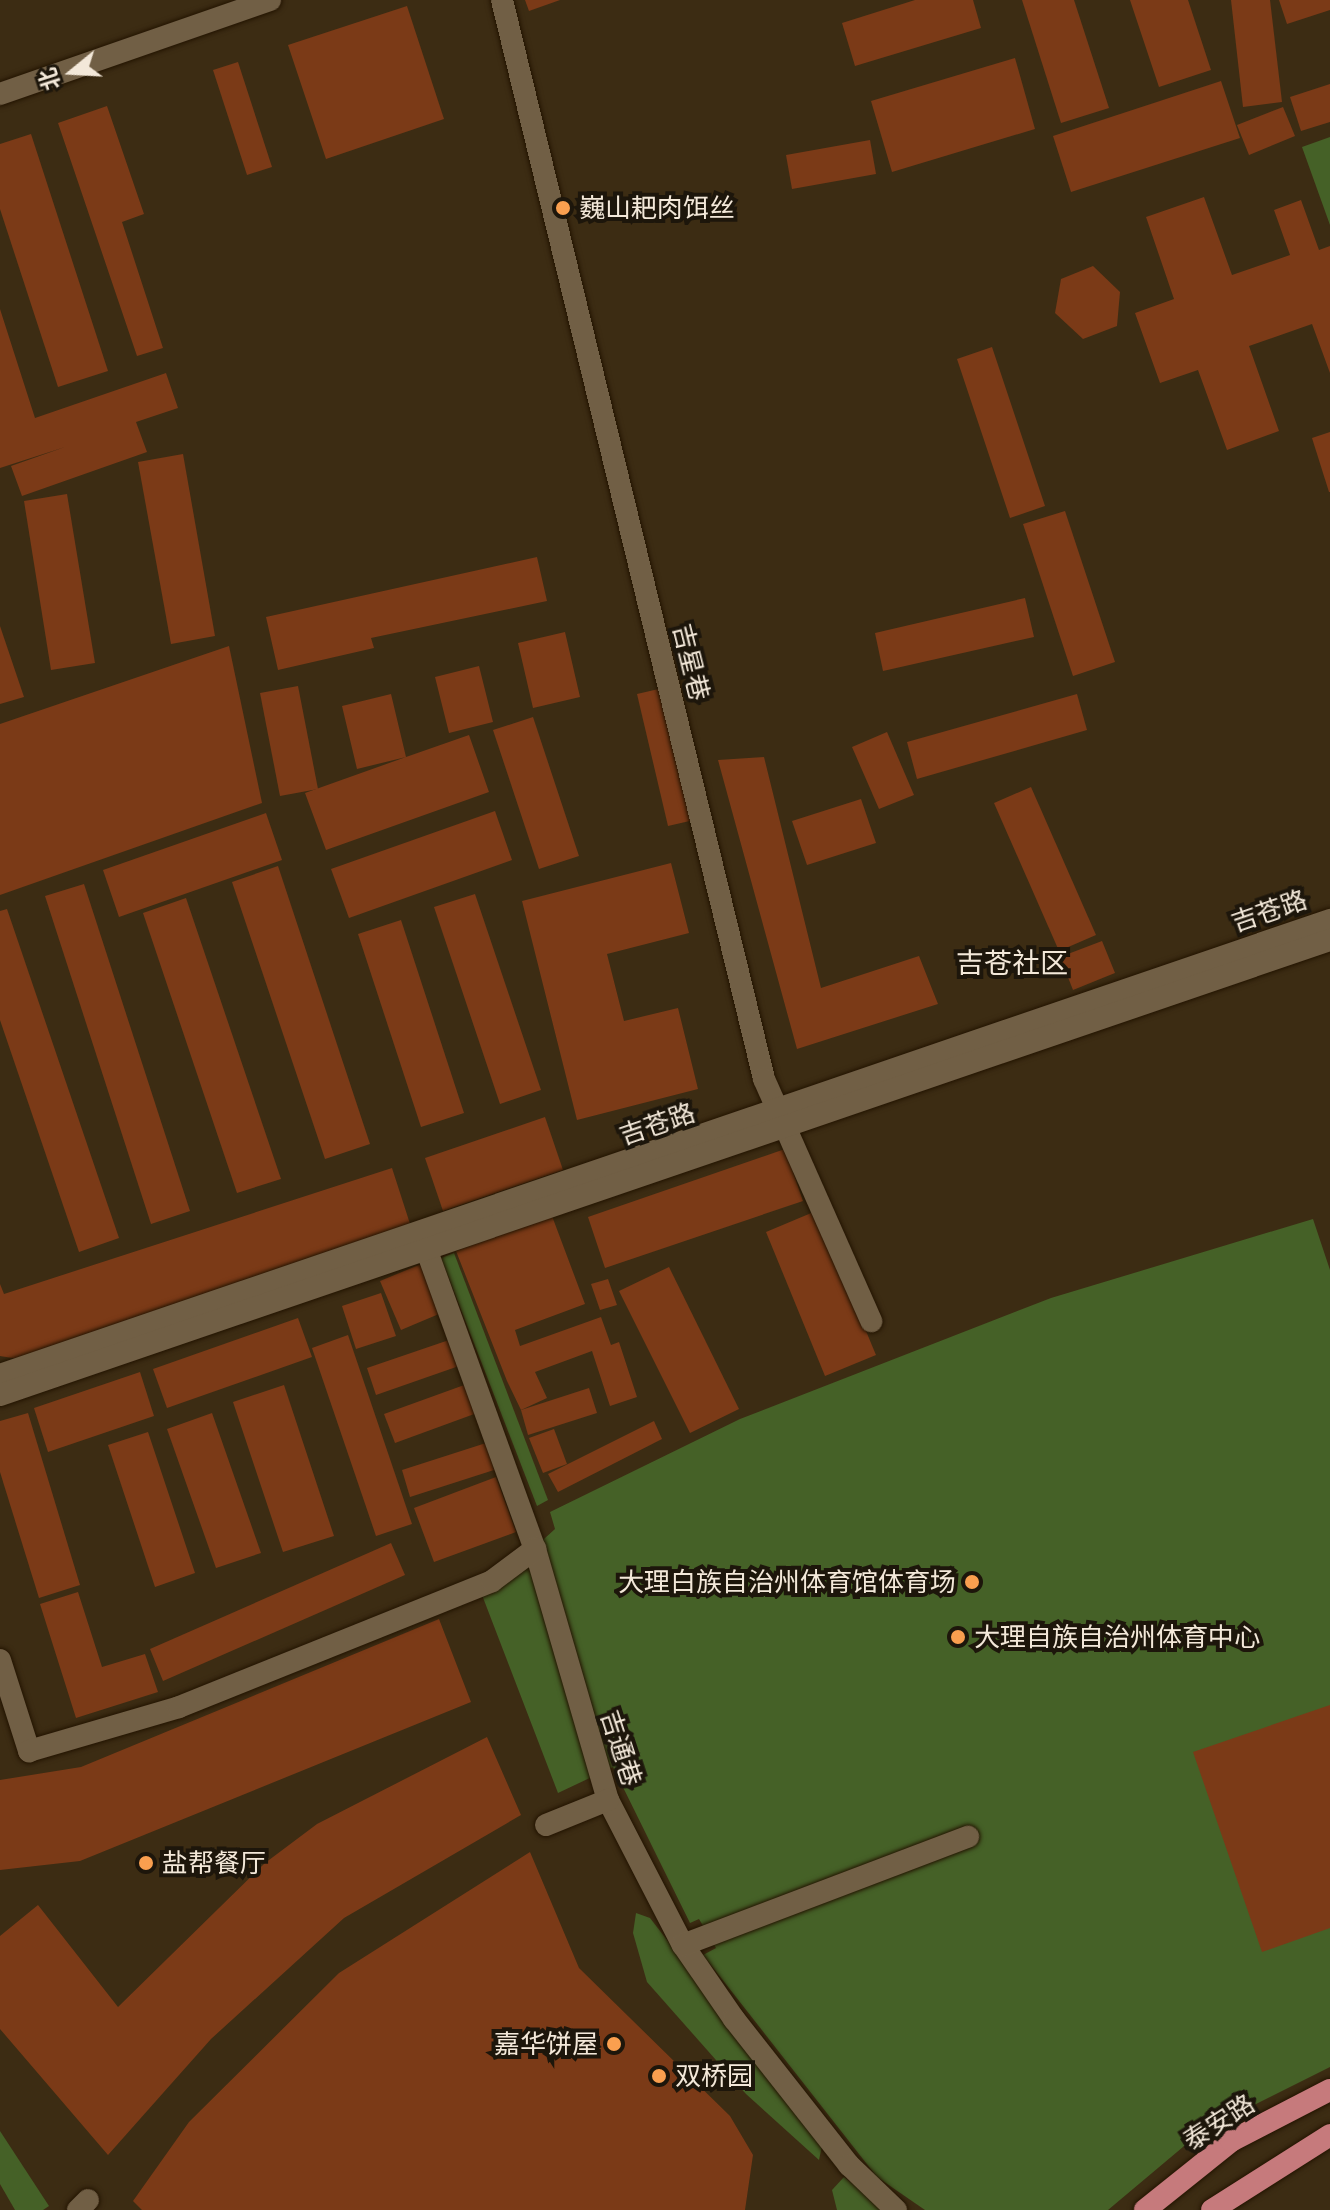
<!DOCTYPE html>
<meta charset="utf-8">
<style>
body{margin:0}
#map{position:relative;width:1330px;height:2210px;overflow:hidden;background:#3c2c13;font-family:"Public Sans","Noto Sans SC",sans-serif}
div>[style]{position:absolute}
.green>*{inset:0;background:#456127}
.building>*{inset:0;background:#7b3a17}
.roads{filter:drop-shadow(0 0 2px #231400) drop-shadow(0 0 2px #231400)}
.minor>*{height:22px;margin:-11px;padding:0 11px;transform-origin:11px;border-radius:11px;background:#715f45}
.tertiary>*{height:22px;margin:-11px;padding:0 11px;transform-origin:11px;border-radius:11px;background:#715f45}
.primary>*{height:22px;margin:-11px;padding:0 11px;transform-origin:11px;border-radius:11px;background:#c67a7c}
.dots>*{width:22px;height:22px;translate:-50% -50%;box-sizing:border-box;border:4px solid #1d160b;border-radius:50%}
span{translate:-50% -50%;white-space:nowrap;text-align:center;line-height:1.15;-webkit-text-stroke:8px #1d160b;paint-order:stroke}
.poi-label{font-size:26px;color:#f3e8d9}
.left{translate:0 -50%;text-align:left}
.right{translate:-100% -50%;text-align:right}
.street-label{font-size:26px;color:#f3e8d9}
.neighbourhood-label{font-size:28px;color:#f3e8d9}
.north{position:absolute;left:32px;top:32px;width:80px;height:80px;-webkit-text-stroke:6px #1d160b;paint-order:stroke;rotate:252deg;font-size:22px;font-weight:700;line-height:32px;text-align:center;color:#f3e8d9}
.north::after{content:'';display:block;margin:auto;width:28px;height:36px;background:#f3e8d9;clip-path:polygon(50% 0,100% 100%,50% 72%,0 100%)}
</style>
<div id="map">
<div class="green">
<div style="clip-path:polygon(1330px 137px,1330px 225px,1302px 147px)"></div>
<div style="clip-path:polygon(1313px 1219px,1330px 1270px,1330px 2067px,1202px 2131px,1108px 2210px,925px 2210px,877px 2177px,703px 1955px,716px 1948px,699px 1919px,690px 1923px,613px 1767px,558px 1793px,482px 1595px,555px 1529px,550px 1512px,740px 1419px,1051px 1298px)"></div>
<div style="clip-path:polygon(454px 1253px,548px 1500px,537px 1506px,441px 1258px)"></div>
<div style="clip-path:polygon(636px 1913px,650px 1918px,823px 2141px,819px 2160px,746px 2094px,647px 1982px,633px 1933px)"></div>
<div style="clip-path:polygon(0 2131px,49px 2206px,43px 2210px,15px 2210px,0 2184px)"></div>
<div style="clip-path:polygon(844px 2177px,871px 2198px,884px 2210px,837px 2210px,832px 2190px)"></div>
</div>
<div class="building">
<div style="clip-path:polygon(525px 0,560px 0,529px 11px)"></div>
<div style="clip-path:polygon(915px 0,973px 0,981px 28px,855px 66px,842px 23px)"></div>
<div style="clip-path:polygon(1022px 0,1074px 0,1109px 108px,1061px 123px)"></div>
<div style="clip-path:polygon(1130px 0,1188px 0,1211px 70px,1159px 87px)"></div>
<div style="clip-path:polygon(1231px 0,1270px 0,1282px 102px,1243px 107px)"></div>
<div style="clip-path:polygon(1279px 0,1330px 0,1330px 10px,1287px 24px)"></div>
<div style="clip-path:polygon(407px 6px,444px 119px,326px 159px,288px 45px)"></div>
<div style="clip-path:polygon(1015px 58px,1035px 129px,892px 172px,871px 101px)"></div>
<div style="clip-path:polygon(238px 62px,272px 167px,247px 175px,213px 70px)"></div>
<div style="clip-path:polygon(1221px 81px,1240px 138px,1071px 192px,1053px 136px)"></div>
<div style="clip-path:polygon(1330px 84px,1330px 122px,1301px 131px,1290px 97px)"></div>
<div style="clip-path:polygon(107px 106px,144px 214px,122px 222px,163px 348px,137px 356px,58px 123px)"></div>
<div style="clip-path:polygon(1283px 107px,1295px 136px,1249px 155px,1237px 125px)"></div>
<div style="clip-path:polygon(31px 134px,108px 371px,58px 387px,0 209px,0 144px)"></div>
<div style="clip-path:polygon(870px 140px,876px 174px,792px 189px,786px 155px)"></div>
<div style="clip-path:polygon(1204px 197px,1232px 275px,1290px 255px,1274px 210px,1301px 200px,1319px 250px,1330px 246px,1330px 373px,1312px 324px,1249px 346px,1279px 431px,1227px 450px,1198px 370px,1160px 383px,1135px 313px,1174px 299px,1146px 217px)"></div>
<div style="clip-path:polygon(1093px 266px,1120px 292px,1117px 326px,1083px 339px,1055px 313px,1061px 279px)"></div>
<div style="clip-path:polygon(0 309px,35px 418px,166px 373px,178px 408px,136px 422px,147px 452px,22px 496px,11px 466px,65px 447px,0 468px)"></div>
<div style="clip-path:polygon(992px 347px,1045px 506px,1010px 518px,957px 359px)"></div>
<div style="clip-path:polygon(1330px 432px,1330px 492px,1329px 492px,1312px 438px)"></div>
<div style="clip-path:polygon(183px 454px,215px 636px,171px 644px,138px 462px)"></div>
<div style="clip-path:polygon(67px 494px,95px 663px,51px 670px,24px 501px)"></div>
<div style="clip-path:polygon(1065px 511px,1115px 662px,1073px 676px,1023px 524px)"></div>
<div style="clip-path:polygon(537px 557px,547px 601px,371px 638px,374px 648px,278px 670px,266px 617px)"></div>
<div style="clip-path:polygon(1025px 598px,1034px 637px,883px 671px,875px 633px)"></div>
<div style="clip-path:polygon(0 626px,24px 697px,0 704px)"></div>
<div style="clip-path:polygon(565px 632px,580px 697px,533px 708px,518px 643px)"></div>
<div style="clip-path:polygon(229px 646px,262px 803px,0 895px,0 724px)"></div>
<div style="clip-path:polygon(479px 666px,493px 722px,449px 733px,435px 677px)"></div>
<div style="clip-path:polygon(298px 686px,318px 789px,280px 796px,260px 693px)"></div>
<div style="clip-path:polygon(663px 688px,694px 820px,668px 826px,637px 694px)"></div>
<div style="clip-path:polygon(391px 694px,406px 757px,469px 735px,489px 792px,326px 850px,305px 793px,406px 757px,357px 769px,342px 706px)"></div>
<div style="clip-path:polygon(1077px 694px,1087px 730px,917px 779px,907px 742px)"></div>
<div style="clip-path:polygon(533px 717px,579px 856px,539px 869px,493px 730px)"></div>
<div style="clip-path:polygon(887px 732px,914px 795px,879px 809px,852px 747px)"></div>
<div style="clip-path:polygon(764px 757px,821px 988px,919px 956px,938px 1004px,797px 1049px,718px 760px)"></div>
<div style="clip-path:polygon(1031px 787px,1096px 935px,1059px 951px,994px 803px)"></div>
<div style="clip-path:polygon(861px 799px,876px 843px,807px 865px,792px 821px)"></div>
<div style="clip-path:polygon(495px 811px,512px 860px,349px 918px,331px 869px)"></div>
<div style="clip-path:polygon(266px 813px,282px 860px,119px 917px,103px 870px)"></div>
<div style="clip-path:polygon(671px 863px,689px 933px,607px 954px,624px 1021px,678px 1008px,698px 1089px,577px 1120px,522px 901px)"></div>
<div style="clip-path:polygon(278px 866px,370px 1144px,325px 1159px,232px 882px)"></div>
<div style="clip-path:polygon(84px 884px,190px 1211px,151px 1224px,45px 896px)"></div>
<div style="clip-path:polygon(475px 894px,541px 1090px,500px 1104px,434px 907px)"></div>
<div style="clip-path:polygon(186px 898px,281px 1179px,237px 1193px,143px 913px)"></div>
<div style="clip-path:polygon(7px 909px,119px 1238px,79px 1252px,0 1020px,0 911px)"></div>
<div style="clip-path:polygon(401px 920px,464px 1113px,421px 1127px,358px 934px)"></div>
<div style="clip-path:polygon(1102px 941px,1115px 973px,1073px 990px,1060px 957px)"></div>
<div style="clip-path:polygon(545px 1117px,563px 1170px,443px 1211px,425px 1158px)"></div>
<div style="clip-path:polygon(785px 1149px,803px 1201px,605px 1268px,588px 1217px)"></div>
<div style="clip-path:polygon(392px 1168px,412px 1230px,18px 1359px,0 1356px,0 1284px,4px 1294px)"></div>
<div style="clip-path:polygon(816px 1211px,876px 1355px,825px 1376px,766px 1232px)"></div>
<div style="clip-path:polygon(552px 1216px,585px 1304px,515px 1330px,520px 1346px,601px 1317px,611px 1345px,619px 1342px,637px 1397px,610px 1406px,592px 1351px,535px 1372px,547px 1398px,521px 1410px,507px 1381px,456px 1251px)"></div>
<div style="clip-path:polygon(426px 1262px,446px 1311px,401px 1330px,380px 1281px)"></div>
<div style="clip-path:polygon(669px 1267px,739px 1409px,690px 1433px,619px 1291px)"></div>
<div style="clip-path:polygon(608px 1279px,617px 1305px,600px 1310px,591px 1284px)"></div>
<div style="clip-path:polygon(381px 1293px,396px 1336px,356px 1349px,342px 1306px)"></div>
<div style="clip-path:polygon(298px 1318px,312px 1357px,167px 1408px,153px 1369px)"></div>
<div style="clip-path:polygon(348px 1335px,412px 1524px,376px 1536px,312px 1348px)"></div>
<div style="clip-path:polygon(449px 1340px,459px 1366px,376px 1395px,367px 1368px)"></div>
<div style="clip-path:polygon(140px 1372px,154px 1416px,48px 1452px,34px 1408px)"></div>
<div style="clip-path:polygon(467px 1384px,477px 1413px,395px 1443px,384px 1414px)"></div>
<div style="clip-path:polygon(284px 1385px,334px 1536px,283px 1552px,233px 1402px)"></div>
<div style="clip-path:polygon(589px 1388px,597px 1413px,528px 1435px,521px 1410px)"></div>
<div style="clip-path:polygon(28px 1413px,80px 1585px,39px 1598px,0 1472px,0 1421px)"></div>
<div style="clip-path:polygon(212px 1413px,261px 1553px,216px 1568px,167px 1429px)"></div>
<div style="clip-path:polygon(654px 1421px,662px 1439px,558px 1492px,548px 1474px)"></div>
<div style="clip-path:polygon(554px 1429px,567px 1464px,543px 1473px,529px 1438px)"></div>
<div style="clip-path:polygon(148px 1432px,195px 1573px,155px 1587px,108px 1445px)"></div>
<div style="clip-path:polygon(486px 1443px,494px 1470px,410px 1497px,402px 1470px)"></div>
<div style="clip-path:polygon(496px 1477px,516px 1532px,434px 1562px,414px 1508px)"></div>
<div style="clip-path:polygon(391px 1543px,405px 1575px,163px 1681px,150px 1649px)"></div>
<div style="clip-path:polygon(78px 1592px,102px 1667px,145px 1654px,158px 1692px,76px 1718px,40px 1604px)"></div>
<div style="clip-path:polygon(439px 1619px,471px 1702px,80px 1861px,0 1870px,0 1780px,81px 1767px)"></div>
<div style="clip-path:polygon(1330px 1705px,1330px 1928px,1262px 1952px,1193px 1752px)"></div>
<div style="clip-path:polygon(487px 1737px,521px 1815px,344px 1918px,211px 2039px,108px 2155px,0 2029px,0 1936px,38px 1905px,118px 2007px,265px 1863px,317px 1824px)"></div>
<div style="clip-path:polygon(530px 1852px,579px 1968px,730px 2116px,753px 2155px,745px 2210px,142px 2210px,133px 2201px,189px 2122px,339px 1973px)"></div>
</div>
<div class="roads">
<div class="minor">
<div style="left:502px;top:0;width:1110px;rotate:76.35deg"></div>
<div style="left:764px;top:1079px;width:265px;rotate:66.1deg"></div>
<div style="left:423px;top:1240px;width:329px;rotate:70.1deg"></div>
<div style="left:535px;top:1549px;width:261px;rotate:73.8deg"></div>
<div style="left:608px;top:1800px;width:163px;rotate:62.7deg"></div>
<div style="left:683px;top:1945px;width:90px;rotate:55.4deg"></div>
<div style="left:734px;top:2019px;width:186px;rotate:51.8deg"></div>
<div style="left:849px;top:2165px;width:65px;rotate:43.8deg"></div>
<div style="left:0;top:1375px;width:1406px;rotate:-18.89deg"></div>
<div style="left:0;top:1395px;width:1406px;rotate:-18.89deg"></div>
<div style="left:0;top:1660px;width:96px;rotate:72.3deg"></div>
<div style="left:29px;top:1751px;width:156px;rotate:-16.3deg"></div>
<div style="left:179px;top:1707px;width:337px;rotate:-21.9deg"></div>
<div style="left:492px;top:1581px;width:54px;rotate:-36.7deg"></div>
<div style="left:546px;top:1825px;width:67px;rotate:-22deg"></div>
<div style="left:683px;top:1945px;width:305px;rotate:-20.8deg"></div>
<div style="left:78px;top:2210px;width:14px;rotate:-45deg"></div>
</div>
<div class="tertiary">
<div style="left:0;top:94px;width:286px;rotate:-19.2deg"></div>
</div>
<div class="primary">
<div style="left:1145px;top:2210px;width:110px;rotate:-38.7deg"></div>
<div style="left:1231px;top:2141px;width:111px;rotate:-27.3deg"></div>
<div style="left:1212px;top:2210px;width:140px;rotate:-32.4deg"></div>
</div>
</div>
<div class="dots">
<div style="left:563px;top:208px;background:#fa9f4f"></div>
<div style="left:972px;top:1582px;background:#fa9f4f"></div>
<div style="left:958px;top:1637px;background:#fa9f4f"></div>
<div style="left:146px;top:1863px;background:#fa9f4f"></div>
<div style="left:614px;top:2044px;background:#fa9f4f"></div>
<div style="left:659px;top:2076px;background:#fa9f4f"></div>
</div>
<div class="poi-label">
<span class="left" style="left:579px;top:208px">巍山耙肉饵丝</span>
<span class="right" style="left:956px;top:1582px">大理白族自治州体育馆体育场</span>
<span class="left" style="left:974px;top:1637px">大理自族自治州体育中心</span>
<span class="left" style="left:162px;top:1863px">盐帮餐厅</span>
<span class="right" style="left:598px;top:2044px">嘉华饼屋</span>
<span class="left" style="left:675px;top:2076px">双桥园</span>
</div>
<div class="street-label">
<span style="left:691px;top:662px;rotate:76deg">吉星巷</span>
<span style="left:1269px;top:911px;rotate:-19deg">吉苍路</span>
<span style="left:657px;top:1124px;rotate:-19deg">吉苍路</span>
<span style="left:621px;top:1748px;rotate:72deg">吉通巷</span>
<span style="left:1219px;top:2122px;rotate:-33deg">泰安路</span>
</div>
<div class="neighbourhood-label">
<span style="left:1012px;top:963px">吉苍社区</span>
</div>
<div class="north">北</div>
</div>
